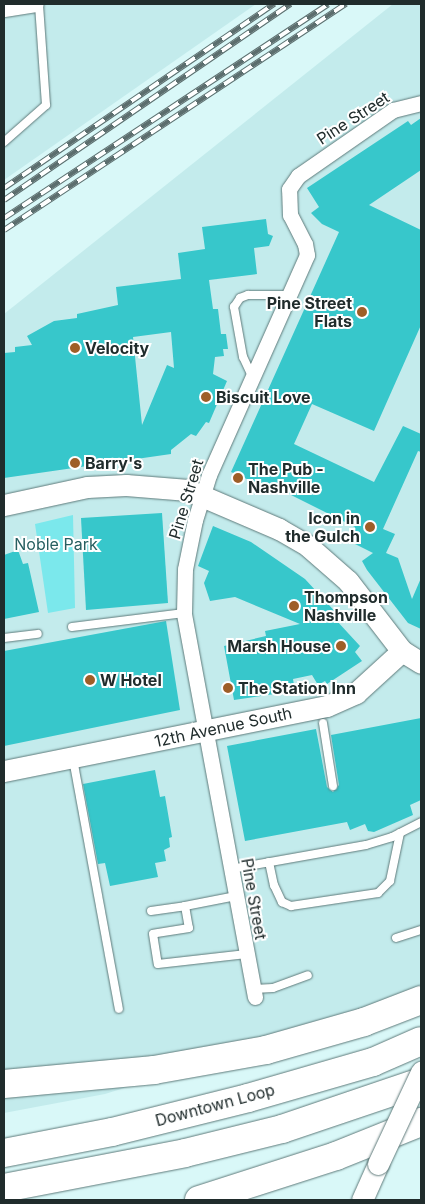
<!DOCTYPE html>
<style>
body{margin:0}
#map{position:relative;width:425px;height:1204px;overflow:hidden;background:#d9f8f8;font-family:Inter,sans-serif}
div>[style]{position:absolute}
.built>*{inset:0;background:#c3ebec}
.green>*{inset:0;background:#7be8ec}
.building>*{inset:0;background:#37c7cb}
.roads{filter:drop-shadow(0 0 1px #5e7a7a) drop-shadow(0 0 1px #5e7a7a)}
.lane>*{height:8px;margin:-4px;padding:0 4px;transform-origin:4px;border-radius:4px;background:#fff}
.street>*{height:15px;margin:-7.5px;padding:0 7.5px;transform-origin:7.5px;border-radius:7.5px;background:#fff}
.secondary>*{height:21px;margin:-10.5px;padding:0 10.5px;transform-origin:10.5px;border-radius:10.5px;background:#fff}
.highway>*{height:28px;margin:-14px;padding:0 14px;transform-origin:14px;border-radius:14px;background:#fff}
.rail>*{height:5.5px;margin-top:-2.75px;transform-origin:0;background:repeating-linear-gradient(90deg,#fff 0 11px,#5c6e6e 0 22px);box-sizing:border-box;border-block:1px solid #5c6e6e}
.bridges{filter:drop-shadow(0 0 1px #5e7a7a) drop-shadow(0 0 1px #5e7a7a)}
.secondary-bridge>*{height:21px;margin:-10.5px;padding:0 10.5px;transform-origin:10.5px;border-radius:10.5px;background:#fff}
.dots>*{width:14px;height:14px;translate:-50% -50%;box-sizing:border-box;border:2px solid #fff;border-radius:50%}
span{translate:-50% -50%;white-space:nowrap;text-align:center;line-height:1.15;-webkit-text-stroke:4px #fff;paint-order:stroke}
.street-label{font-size:16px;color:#202c2c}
.poi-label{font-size:16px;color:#202c2c;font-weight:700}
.right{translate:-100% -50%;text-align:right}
.left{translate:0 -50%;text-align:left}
.park-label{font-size:16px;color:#275f61}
.frame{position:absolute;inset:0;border:5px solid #202c2c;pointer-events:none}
</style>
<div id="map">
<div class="built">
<div style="clip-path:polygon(4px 4px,256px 4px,4px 180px)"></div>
<div style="clip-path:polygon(393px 4px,421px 4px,421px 996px,105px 1094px,4px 1113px,4px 314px)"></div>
</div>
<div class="green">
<div style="clip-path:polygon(73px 515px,75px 608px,48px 613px,35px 524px)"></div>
</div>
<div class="building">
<div style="clip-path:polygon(421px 118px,421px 170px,369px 205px,421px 230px,421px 325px,374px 431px,312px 404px,294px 444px,374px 482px,403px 426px,421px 434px,421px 452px,418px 451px,383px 529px,395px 534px,386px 553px,398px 558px,412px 599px,421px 578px,421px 629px,408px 623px,367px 570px,362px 561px,373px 553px,351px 542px,355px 527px,267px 483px,262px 493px,247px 486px,249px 480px,231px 472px,339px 232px,322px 224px,311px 213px,319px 207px,307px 188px,408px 121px,411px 125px)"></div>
<div style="clip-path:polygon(evenodd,266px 219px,268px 234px,273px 236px,269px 246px,254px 248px,257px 274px,209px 280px,213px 309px,218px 309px,221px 334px,226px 334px,228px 349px,223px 349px,224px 356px,215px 357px,213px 374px,227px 381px,209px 423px,206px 422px,196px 436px,191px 434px,171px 450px,171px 454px,4px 478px,4px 353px,15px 352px,15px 347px,32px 345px,27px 336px,54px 321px,77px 318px,77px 314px,118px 305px,116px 287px,181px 279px,178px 253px,205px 249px,202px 227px,266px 219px,171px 332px,174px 368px,167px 365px,142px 425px,133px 337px,171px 332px)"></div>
<div style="clip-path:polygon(162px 513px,168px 603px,86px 610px,81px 518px)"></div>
<div style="clip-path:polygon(213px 526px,251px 542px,305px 579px,340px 617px,336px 620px,360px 646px,355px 652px,362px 661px,327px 684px,325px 681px,318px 685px,312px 675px,293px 679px,295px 691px,234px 700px,224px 646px,266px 636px,265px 631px,300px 624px,235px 597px,210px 601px,204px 583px,209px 571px,198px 566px)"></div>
<div style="clip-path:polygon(18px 550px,23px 564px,28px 563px,39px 612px,4px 619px,4px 555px)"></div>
<div style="clip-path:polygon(166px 621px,180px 710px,4px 746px,4px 651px)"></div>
<div style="clip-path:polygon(421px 718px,421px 800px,410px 805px,413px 815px,374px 832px,368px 831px,365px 824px,350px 830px,347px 822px,245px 841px,227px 746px,316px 729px,327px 787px,333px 792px,339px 785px,331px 735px)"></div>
<div style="clip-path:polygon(155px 770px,160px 797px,165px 796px,172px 837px,169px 838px,170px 847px,164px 850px,166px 861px,155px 863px,158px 877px,110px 886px,105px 863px,98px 864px,83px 784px)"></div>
</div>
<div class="roads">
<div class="lane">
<div style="left:4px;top:142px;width:56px;rotate:-41.4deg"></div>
<div style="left:46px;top:105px;width:101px;rotate:-94deg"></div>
<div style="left:252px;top:376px;width:21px;rotate:-115deg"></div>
<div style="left:243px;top:357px;width:51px;rotate:-100.2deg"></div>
<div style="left:234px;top:307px;width:11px;rotate:-56deg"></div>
<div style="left:240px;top:298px;width:9px;rotate:-21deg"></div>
<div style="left:248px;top:295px;width:42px"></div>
<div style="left:72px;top:627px;width:113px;rotate:-7.1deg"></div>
<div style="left:4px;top:638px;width:34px;rotate:-7deg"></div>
<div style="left:323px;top:723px;width:64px;rotate:81deg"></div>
<div style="left:73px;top:759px;width:254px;rotate:79.6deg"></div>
<div style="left:269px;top:862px;width:24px;rotate:78deg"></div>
<div style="left:274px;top:885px;width:19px;rotate:65deg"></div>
<div style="left:282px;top:902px;width:10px;rotate:24deg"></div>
<div style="left:291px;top:906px;width:88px;rotate:-8.5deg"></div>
<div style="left:378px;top:893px;width:17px;rotate:-45deg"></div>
<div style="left:390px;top:881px;width:49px;rotate:-78.2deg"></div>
<div style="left:231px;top:869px;width:137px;rotate:-10.1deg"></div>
<div style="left:366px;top:845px;width:27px;rotate:-17deg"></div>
<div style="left:392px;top:837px;width:33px;rotate:-27deg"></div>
<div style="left:236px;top:896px;width:52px;rotate:168.9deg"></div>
<div style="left:185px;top:906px;width:22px;rotate:80deg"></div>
<div style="left:189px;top:928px;width:36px;rotate:171deg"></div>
<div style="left:153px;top:934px;width:30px;rotate:81deg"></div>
<div style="left:158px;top:964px;width:89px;rotate:-6.5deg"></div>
<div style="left:151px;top:911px;width:34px;rotate:-8deg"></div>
<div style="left:396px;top:938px;width:26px;rotate:-18deg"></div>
<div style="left:254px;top:989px;width:19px;rotate:-3deg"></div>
<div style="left:273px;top:988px;width:37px;rotate:-20deg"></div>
</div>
<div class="street">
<div style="left:4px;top:9px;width:32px;rotate:-9deg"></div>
<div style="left:255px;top:997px;width:391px;rotate:-100.5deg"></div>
<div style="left:184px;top:613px;width:44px;rotate:-88.7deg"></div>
<div style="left:185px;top:569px;width:50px;rotate:-78.5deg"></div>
<div style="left:195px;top:520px;width:47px;rotate:-72.7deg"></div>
<div style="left:209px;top:475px;width:241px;rotate:-66deg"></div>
<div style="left:307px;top:255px;width:11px;rotate:-100deg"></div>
<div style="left:305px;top:244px;width:33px;rotate:-117deg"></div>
<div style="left:290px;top:215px;width:26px;rotate:-92deg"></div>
<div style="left:289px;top:189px;width:16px;rotate:-55deg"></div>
<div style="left:298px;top:176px;width:116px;rotate:-34.8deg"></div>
<div style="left:393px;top:110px;width:29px;rotate:-14deg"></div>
</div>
<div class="secondary">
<div style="left:4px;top:505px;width:85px;rotate:-12.2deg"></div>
<div style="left:87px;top:487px;width:39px;rotate:-3deg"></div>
<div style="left:126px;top:485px;width:62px;rotate:4.6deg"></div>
<div style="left:188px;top:490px;width:99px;rotate:23.2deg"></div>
<div style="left:279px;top:529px;width:34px;rotate:30deg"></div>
<div style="left:308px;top:546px;width:53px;rotate:41.2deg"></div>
<div style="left:348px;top:581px;width:88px;rotate:52.4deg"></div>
<div style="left:402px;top:651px;width:22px;rotate:32deg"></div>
<div style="left:4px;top:771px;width:329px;rotate:-11.4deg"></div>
<div style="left:327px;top:706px;width:32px;rotate:-24deg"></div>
<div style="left:356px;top:693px;width:62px;rotate:-42.4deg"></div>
<div style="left:362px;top:1200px;width:39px;rotate:-66deg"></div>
</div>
<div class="highway">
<div style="left:4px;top:1084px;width:151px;rotate:-5.3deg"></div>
<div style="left:154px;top:1070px;width:114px;rotate:-10.1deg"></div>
<div style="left:266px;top:1050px;width:102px;rotate:-15.9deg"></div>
<div style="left:364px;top:1022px;width:61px;rotate:-21.1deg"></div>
<div style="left:4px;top:1153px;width:110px;rotate:-11deg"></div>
<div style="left:112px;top:1132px;width:140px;rotate:-14deg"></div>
<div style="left:248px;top:1098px;width:130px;rotate:-16.1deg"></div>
<div style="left:373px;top:1062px;width:52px;rotate:-23.6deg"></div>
<div style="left:4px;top:1188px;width:184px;rotate:-10.9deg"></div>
<div style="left:185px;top:1153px;width:100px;rotate:-13.9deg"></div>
<div style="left:282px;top:1129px;width:147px;rotate:-18.7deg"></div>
<div style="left:199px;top:1200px;width:144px;rotate:-17.8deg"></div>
<div style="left:336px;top:1156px;width:92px;rotate:-21.8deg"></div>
</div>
</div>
<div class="rail">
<div style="left:4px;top:188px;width:327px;rotate:-34.3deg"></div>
<div style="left:4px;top:200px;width:347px;rotate:-34.4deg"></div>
<div style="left:4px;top:218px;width:388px;rotate:-33.4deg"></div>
<div style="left:4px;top:230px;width:410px;rotate:-33.5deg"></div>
</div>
<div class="bridges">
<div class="secondary-bridge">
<div style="left:378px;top:1164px;width:102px;rotate:-64.9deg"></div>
</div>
</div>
<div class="dots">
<div style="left:362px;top:312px;background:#9e5e27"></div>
<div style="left:75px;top:348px;background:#9e5e27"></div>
<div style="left:206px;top:397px;background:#9e5e27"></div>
<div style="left:75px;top:463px;background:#9e5e27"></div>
<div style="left:238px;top:478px;background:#9e5e27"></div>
<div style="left:370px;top:527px;background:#9e5e27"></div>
<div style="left:294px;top:606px;background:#9e5e27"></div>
<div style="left:341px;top:646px;background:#9e5e27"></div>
<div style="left:90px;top:680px;background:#9e5e27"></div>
<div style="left:228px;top:688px;background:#9e5e27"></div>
</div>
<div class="street-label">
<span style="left:353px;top:118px;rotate:-33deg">Pine Street</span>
<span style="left:186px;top:499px;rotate:-73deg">Pine Street</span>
<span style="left:223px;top:727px;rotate:-12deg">12th Avenue South</span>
<span style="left:254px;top:899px;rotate:80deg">Pine Street</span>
<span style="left:215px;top:1105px;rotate:-15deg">Downtown Loop</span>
</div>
<div class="poi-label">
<span class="right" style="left:352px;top:312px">Pine Street<br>Flats</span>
<span class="left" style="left:85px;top:348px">Velocity</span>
<span class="left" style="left:216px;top:397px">Biscuit Love</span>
<span class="left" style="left:85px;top:463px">Barry's</span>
<span class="left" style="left:248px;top:478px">The Pub -<br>Nashville</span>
<span class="right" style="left:360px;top:527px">Icon in<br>the Gulch</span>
<span class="left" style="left:304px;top:606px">Thompson<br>Nashville</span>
<span class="right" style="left:331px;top:646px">Marsh House</span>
<span class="left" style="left:100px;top:680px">W Hotel</span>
<span class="left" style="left:238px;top:688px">The Station Inn</span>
</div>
<div class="park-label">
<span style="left:56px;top:544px">Noble Park</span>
</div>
<div class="frame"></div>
</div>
